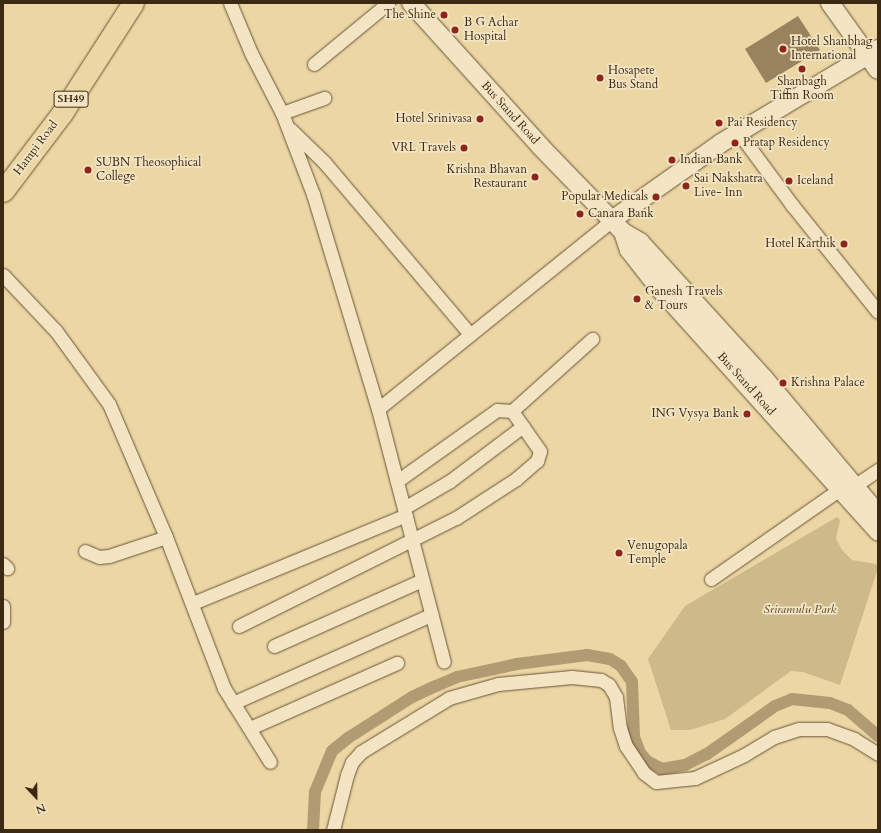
<!DOCTYPE html>
<style>
body{margin:0}
#map{position:relative;width:881px;height:833px;overflow:hidden;background:#ecd6a4;font-family:Cardo,serif}
div>[style]{position:absolute}
.green>*{inset:0;background:#ceb98b}
.canal>*{height:12px;margin:-6px;padding:0 6px;transform-origin:6px;border-radius:6px;background:#b09b73}
.building>*{inset:0;background:#98835e}
.roads{filter:drop-shadow(0 0 1px #685437) drop-shadow(0 0 1px #685437)}
.street>*{height:13px;margin:-6.5px;padding:0 6.5px;transform-origin:6.5px;border-radius:6.5px;background:#f3e4c4}
.secondary>*{height:18px;margin:-9px;padding:0 9px;transform-origin:9px;border-radius:9px;background:#f3e4c4}
.primary>*{height:21px;margin:-10.5px;padding:0 10.5px;transform-origin:10.5px;border-radius:10.5px;background:#ecd6a4}
.dots>*{width:11px;height:11px;translate:-50% -50%;box-sizing:border-box;border:2px solid #f3e4c4;border-radius:50%}
span{translate:-50% -50%;white-space:nowrap;text-align:center;line-height:1.15;-webkit-text-stroke:3.5px #f3e4c4;paint-order:stroke}
.shield-label span{padding:1px 3px;background:#f3e4c4;border:1px solid;border-radius:3px;-webkit-text-stroke-width:0}
.shield-label{font-size:11px;color:#3c2913;font-weight:700}
.poi-label{font-size:12px;color:#3c2913}
.right{translate:-100% -50%;text-align:right}
.left{translate:0 -50%;text-align:left}
.street-label{font-size:12px;color:#3c2913}
.park-label{font-size:12px;color:#59462b;font-style:italic}
.frame{position:absolute;inset:0;border:4px solid #3c2913;pointer-events:none}
.north{position:absolute;left:16px;top:777px;width:40px;height:40px;-webkit-text-stroke:3px #f3e4c4;paint-order:stroke;rotate:158deg;font-size:11px;font-weight:700;line-height:16px;text-align:center;color:#3c2913}
.north::after{content:'';display:block;margin:auto;width:14px;height:18px;background:#3c2913;clip-path:polygon(50% 0,100% 100%,50% 72%,0 100%)}
</style>
<div id="map">
<div class="green">
<div style="clip-path:polygon(837px 517px,840px 520px,836px 538px,842px 550px,852px 560px,876px 564px,878px 568px,840px 685px,803px 672px,791px 671px,725px 719px,690px 730px,671px 730px,648px 659px,685px 606px)"></div>
</div>
<div class="canal">
<div style="left:313px;top:830px;width:38px;rotate:-87deg"></div>
<div style="left:315px;top:792px;width:44px;rotate:-67.5deg"></div>
<div style="left:332px;top:751px;width:21px;rotate:-39deg"></div>
<div style="left:348px;top:738px;width:76px;rotate:-32.6deg"></div>
<div style="left:412px;top:697px;width:26px;rotate:-25deg"></div>
<div style="left:436px;top:686px;width:23px;rotate:-23deg"></div>
<div style="left:457px;top:677px;width:61px;rotate:-12.2deg"></div>
<div style="left:517px;top:664px;width:71px;rotate:-7.3deg"></div>
<div style="left:587px;top:655px;width:23px;rotate:10deg"></div>
<div style="left:610px;top:659px;width:13px;rotate:32deg"></div>
<div style="left:621px;top:666px;width:19px;rotate:55deg"></div>
<div style="left:632px;top:682px;width:55px;rotate:87.9deg"></div>
<div style="left:634px;top:737px;width:17px;rotate:69deg"></div>
<div style="left:640px;top:753px;width:11px;rotate:49deg"></div>
<div style="left:647px;top:761px;width:17px;rotate:28deg"></div>
<div style="left:662px;top:769px;width:23px;rotate:-10deg"></div>
<div style="left:685px;top:765px;width:25px;rotate:-27deg"></div>
<div style="left:707px;top:754px;width:83px;rotate:-35.2deg"></div>
<div style="left:775px;top:706px;width:18px;rotate:-22deg"></div>
<div style="left:792px;top:699px;width:38px;rotate:6deg"></div>
<div style="left:830px;top:703px;width:19px;rotate:21deg"></div>
<div style="left:848px;top:710px;width:40px;rotate:41deg"></div>
</div>
<div class="building">
<div style="clip-path:polygon(798px 16px,820px 50px,766px 83px,745px 49px)"></div>
</div>
<div class="roads">
<div class="street">
<div style="left:230px;top:3px;width:54px;rotate:67.2deg"></div>
<div style="left:251px;top:53px;width:68px;rotate:62.7deg"></div>
<div style="left:282px;top:113px;width:87px;rotate:69.1deg"></div>
<div style="left:313px;top:194px;width:225px;rotate:73.2deg"></div>
<div style="left:378px;top:409px;width:261px;rotate:75.4deg"></div>
<div style="left:314px;top:64px;width:96px;rotate:-39.5deg"></div>
<div style="left:282px;top:113px;width:45px;rotate:-19.7deg"></div>
<div style="left:290px;top:129px;width:47px;rotate:44.1deg"></div>
<div style="left:324px;top:162px;width:226px;rotate:49.7deg"></div>
<div style="left:739px;top:133px;width:89px;rotate:53.6deg"></div>
<div style="left:792px;top:205px;width:137px;rotate:51.2deg"></div>
<div style="left:3px;top:275px;width:77px;rotate:46.6deg"></div>
<div style="left:56px;top:331px;width:90px;rotate:54deg"></div>
<div style="left:109px;top:404px;width:145px;rotate:66.8deg"></div>
<div style="left:166px;top:537px;width:162px;rotate:69deg"></div>
<div style="left:224px;top:688px;width:87px;rotate:58.1deg"></div>
<div style="left:378px;top:409px;width:301px;rotate:-38.9deg"></div>
<div style="left:512px;top:411px;width:108px;rotate:-42deg"></div>
<div style="left:404px;top:508px;width:53px;rotate:-30.4deg"></div>
<div style="left:450px;top:481px;width:91px;rotate:-37deg"></div>
<div style="left:85px;top:551px;width:15px;rotate:23deg"></div>
<div style="left:99px;top:557px;width:10px;rotate:-6deg"></div>
<div style="left:109px;top:556px;width:60px;rotate:-18.4deg"></div>
<div style="left:3px;top:564px;width:6px;rotate:45deg"></div>
<div style="left:711px;top:579px;width:157px;rotate:-34.9deg"></div>
<div style="left:840px;top:489px;width:14px;rotate:-12deg"></div>
<div style="left:854px;top:486px;width:29px;rotate:-34deg"></div>
<div style="left:193px;top:603px;width:230px;rotate:-22.4deg"></div>
<div style="left:3px;top:606px;width:16px;rotate:90deg"></div>
<div style="left:239px;top:626px;width:242px;rotate:-26.5deg"></div>
<div style="left:456px;top:518px;width:72px;rotate:-33deg"></div>
<div style="left:516px;top:479px;width:28px;rotate:-41deg"></div>
<div style="left:537px;top:461px;width:10px;rotate:-73deg"></div>
<div style="left:540px;top:451px;width:49px;rotate:-125deg"></div>
<div style="left:512px;top:411px;width:15px;rotate:-176deg"></div>
<div style="left:497px;top:410px;width:123px;rotate:144.6deg"></div>
<div style="left:274px;top:646px;width:162px;rotate:-24deg"></div>
<div style="left:233px;top:703px;width:217px;rotate:-24deg"></div>
<div style="left:250px;top:728px;width:161px;rotate:-23.9deg"></div>
<div style="left:333px;top:830px;width:57px;rotate:-75.7deg"></div>
<div style="left:347px;top:775px;width:14px;rotate:-69deg"></div>
<div style="left:352px;top:762px;width:13px;rotate:-48deg"></div>
<div style="left:361px;top:752px;width:103px;rotate:-31.5deg"></div>
<div style="left:449px;top:698px;width:51px;rotate:-15.9deg"></div>
<div style="left:498px;top:684px;width:74px;rotate:-5.4deg"></div>
<div style="left:572px;top:677px;width:29px;rotate:6deg"></div>
<div style="left:601px;top:680px;width:9px;rotate:32deg"></div>
<div style="left:609px;top:685px;width:14px;rotate:60deg"></div>
<div style="left:616px;top:697px;width:31px;rotate:83deg"></div>
<div style="left:620px;top:728px;width:19px;rotate:72deg"></div>
<div style="left:626px;top:746px;width:32px;rotate:56deg"></div>
<div style="left:644px;top:773px;width:15px;rotate:37deg"></div>
<div style="left:656px;top:782px;width:39px;rotate:-6deg"></div>
<div style="left:695px;top:778px;width:54px;rotate:-25.1deg"></div>
<div style="left:744px;top:755px;width:35px;rotate:-31deg"></div>
<div style="left:774px;top:737px;width:26px;rotate:-18deg"></div>
<div style="left:799px;top:729px;width:28px"></div>
<div style="left:827px;top:729px;width:29px;rotate:20deg"></div>
<div style="left:854px;top:739px;width:28px;rotate:32deg"></div>
</div>
<div class="secondary">
<div style="left:411px;top:3px;width:193px;rotate:47.9deg"></div>
<div style="left:540px;top:146px;width:120px;rotate:46deg"></div>
<div style="left:623px;top:232px;width:20px;rotate:30deg"></div>
<div style="left:640px;top:242px;width:183px;rotate:47.7deg"></div>
<div style="left:763px;top:377px;width:179px;rotate:50deg"></div>
<div style="left:830px;top:3px;width:82px;rotate:54.4deg"></div>
<div style="left:612px;top:220px;width:133px;rotate:-35.2deg"></div>
<div style="left:721px;top:143px;width:183px;rotate:-30.9deg"></div>
<div style="left:623px;top:232px;width:19px;rotate:72deg"></div>
<div style="left:629px;top:250px;width:47px;rotate:51.9deg"></div>
<div style="left:658px;top:287px;width:329px;rotate:48deg"></div>
</div>
<div class="primary">
<div style="left:3px;top:191px;width:98px;rotate:-52.9deg"></div>
<div style="left:62px;top:113px;width:131px;rotate:-57.2deg"></div>
</div>
</div>
<div class="dots">
<div style="left:444px;top:15px;background:#8f2418"></div>
<div style="left:455px;top:30px;background:#8f2418"></div>
<div style="left:783px;top:49px;background:#8f2418"></div>
<div style="left:802px;top:69px;background:#8f2418"></div>
<div style="left:600px;top:78px;background:#8f2418"></div>
<div style="left:480px;top:119px;background:#8f2418"></div>
<div style="left:719px;top:123px;background:#8f2418"></div>
<div style="left:735px;top:143px;background:#8f2418"></div>
<div style="left:464px;top:148px;background:#8f2418"></div>
<div style="left:672px;top:160px;background:#8f2418"></div>
<div style="left:88px;top:170px;background:#8f2418"></div>
<div style="left:535px;top:177px;background:#8f2418"></div>
<div style="left:789px;top:181px;background:#8f2418"></div>
<div style="left:686px;top:186px;background:#8f2418"></div>
<div style="left:656px;top:197px;background:#8f2418"></div>
<div style="left:580px;top:214px;background:#8f2418"></div>
<div style="left:844px;top:244px;background:#8f2418"></div>
<div style="left:637px;top:299px;background:#8f2418"></div>
<div style="left:783px;top:383px;background:#8f2418"></div>
<div style="left:747px;top:414px;background:#8f2418"></div>
<div style="left:619px;top:553px;background:#8f2418"></div>
</div>
<div class="shield-label">
<span style="left:71px;top:99px">SH49</span>
</div>
<div class="poi-label">
<span class="right" style="left:436px;top:15px">The Shine</span>
<span class="left" style="left:464px;top:30px">B G Achar<br>Hospital</span>
<span class="left" style="left:791px;top:49px">Hotel Shanbhag<br>International</span>
<span class="left" style="left:608px;top:78px">Hosapete<br>Bus Stand</span>
<span style="left:802px;top:89px">Shanbagh<br>Tiffin Room</span>
<span class="right" style="left:472px;top:119px">Hotel Srinivasa</span>
<span class="left" style="left:727px;top:123px">Pai Residency</span>
<span class="left" style="left:743px;top:143px">Pratap Residency</span>
<span class="right" style="left:456px;top:148px">VRL Travels</span>
<span class="left" style="left:680px;top:160px">Indian Bank</span>
<span class="left" style="left:96px;top:170px">SUBN Theosophical<br>College</span>
<span class="right" style="left:527px;top:177px">Krishna Bhavan<br>Restaurant</span>
<span class="left" style="left:694px;top:186px">Sai Nakshatra<br>Live- Inn</span>
<span class="left" style="left:797px;top:181px">Iceland</span>
<span class="right" style="left:648px;top:197px">Popular Medicals</span>
<span class="left" style="left:588px;top:214px">Canara Bank</span>
<span class="right" style="left:836px;top:244px">Hotel Karthik</span>
<span class="left" style="left:645px;top:299px">Ganesh Travels<br>&amp; Tours</span>
<span class="left" style="left:791px;top:383px">Krishna Palace</span>
<span class="right" style="left:739px;top:414px">ING Vysya Bank</span>
<span class="left" style="left:627px;top:553px">Venugopala<br>Temple</span>
</div>
<div class="street-label">
<span style="left:510px;top:113px;rotate:48deg">Bus Stand Road</span>
<span style="left:36px;top:148px;rotate:-53deg">Hampi Road</span>
<span style="left:746px;top:384px;rotate:48deg">Bus Stand Road</span>
</div>
<div class="park-label">
<span style="left:800px;top:610px">Sriramulu Park</span>
</div>
<div class="frame"></div>
<div class="north">N</div>
</div>
